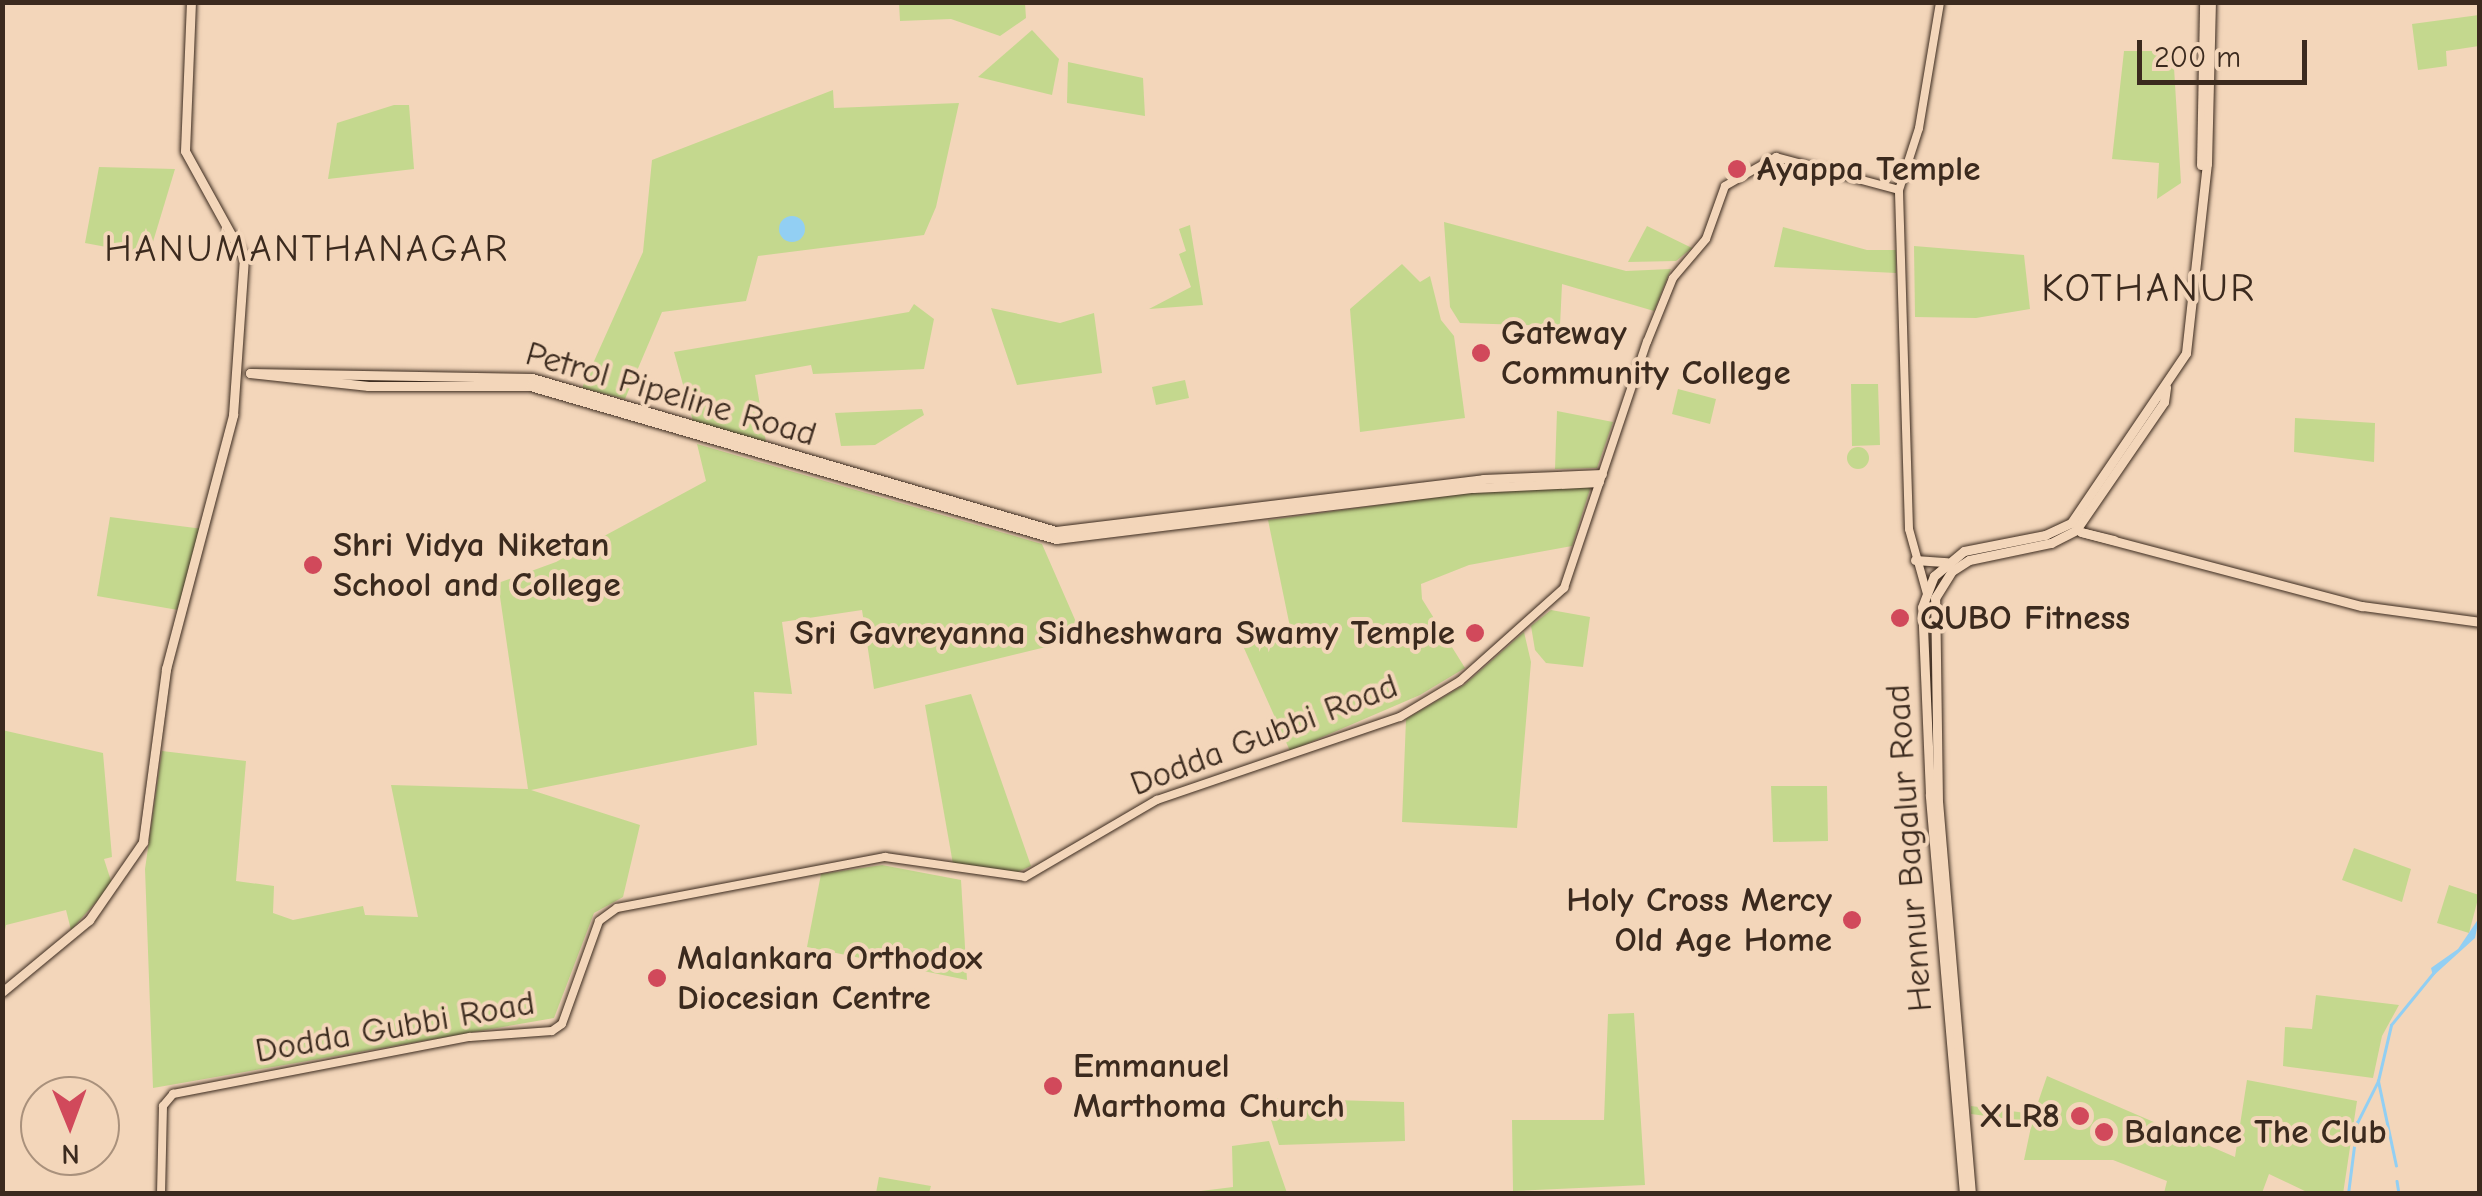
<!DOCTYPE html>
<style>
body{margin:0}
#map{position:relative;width:2482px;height:1196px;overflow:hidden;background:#f3d6ba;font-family:"Comic Neue",sans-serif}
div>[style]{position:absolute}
.green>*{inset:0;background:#c4d88e}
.round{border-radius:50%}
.water>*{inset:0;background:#92cff3}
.stream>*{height:2.5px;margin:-1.25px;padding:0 1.25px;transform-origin:1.25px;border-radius:1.25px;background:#92cff3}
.roads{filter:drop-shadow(0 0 2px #3b2a1e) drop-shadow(0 0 2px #3b2a1e)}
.tertiary>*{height:8px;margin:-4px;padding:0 4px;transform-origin:4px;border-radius:4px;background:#f3d6ba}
.secondary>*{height:9px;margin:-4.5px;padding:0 4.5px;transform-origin:4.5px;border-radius:4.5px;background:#f3d6ba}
.primary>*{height:9px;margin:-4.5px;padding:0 4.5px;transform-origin:4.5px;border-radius:4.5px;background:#f3d6ba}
.dots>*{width:28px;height:28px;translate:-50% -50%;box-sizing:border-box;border:5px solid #f3d6ba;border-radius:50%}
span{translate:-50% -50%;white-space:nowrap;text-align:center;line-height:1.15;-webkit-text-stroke:8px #f3d6ba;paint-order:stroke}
.poi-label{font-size:35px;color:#3b2a1e;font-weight:700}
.left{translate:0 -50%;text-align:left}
.right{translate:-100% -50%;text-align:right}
.street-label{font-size:35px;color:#3b2a1e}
.neighbourhood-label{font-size:38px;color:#3b2a1e;letter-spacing:2.5px}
.quarter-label{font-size:40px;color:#3b2a1e;letter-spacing:2.5px}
.frame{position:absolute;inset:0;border:5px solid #3b2a1e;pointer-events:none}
.north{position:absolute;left:20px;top:1076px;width:100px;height:100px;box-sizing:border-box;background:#f3d6ba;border:2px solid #a9917c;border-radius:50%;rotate:179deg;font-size:28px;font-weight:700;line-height:40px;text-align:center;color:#3b2a1e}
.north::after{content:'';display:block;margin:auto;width:35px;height:45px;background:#d1495b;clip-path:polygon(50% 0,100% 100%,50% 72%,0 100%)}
.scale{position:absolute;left:2137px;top:40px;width:170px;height:45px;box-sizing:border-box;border:5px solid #3b2a1e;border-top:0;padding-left:12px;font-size:30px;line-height:35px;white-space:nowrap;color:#3b2a1e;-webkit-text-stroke:8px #f3d6ba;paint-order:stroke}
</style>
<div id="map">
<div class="green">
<div style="clip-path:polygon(899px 3px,1025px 3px,1026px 18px,1000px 36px,951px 19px,900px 21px)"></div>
<div style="clip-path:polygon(2479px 15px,2479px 46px,2446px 51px,2447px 66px,2418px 70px,2412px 24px)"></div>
<div style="clip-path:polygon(1032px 30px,1059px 59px,1052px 95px,978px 77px)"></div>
<div style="clip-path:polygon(2124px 51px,2173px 51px,2181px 183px,2157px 199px,2159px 163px,2112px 159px)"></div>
<div style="clip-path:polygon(1068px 62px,1143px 78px,1145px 116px,1067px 103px)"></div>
<div style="clip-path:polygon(833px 90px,834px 108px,959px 103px,936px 207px,924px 235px,758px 256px,746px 301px,662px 312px,625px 399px,582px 388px,643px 252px,652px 160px)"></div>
<div style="clip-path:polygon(394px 105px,409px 105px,414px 169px,328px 179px,337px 123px)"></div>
<div style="clip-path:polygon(99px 167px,175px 169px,149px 255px,85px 243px)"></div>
<div style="clip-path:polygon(1444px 222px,1626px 271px,1671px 269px,1654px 311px,1562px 284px,1560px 326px,1460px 323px,1450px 307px)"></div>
<div style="clip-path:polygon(1190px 225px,1203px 305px,1149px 309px,1191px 287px,1179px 254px,1186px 251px,1179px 229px)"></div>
<div style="clip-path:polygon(1647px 226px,1692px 248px,1676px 261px,1628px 262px)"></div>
<div style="clip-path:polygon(1783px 227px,1867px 250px,1896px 250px,1896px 273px,1774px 267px)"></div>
<div style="clip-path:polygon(1914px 246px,2024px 255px,2030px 309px,1976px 318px,1915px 317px)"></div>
<div style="clip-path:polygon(1402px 264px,1420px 282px,1430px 276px,1441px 320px,1454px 336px,1465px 418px,1360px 432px,1350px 309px)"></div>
<div style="clip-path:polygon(914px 304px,934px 319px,924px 369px,813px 374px,811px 365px,755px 375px,766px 442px,693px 421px,674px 352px,909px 312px)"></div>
<div style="clip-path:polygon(991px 308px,1060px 323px,1094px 313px,1102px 373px,1017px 385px)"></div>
<div style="clip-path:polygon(1185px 380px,1189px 398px,1156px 405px,1152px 387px)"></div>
<div style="clip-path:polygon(1851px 384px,1878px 384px,1880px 445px,1852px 446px)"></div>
<div style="clip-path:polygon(1678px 389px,1716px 399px,1710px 424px,1672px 414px)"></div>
<div style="clip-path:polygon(922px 409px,924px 415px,875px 445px,841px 446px,835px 413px)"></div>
<div style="clip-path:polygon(1557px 411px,1613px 422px,1597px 468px,1555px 469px)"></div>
<div style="clip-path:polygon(2295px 418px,2375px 423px,2374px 462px,2294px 452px)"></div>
<div style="clip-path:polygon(697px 444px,1042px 544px,1083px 638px,874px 689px,862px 610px,782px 622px,792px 694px,754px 692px,757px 745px,531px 790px,640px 825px,623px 897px,594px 913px,554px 1018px,153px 1088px,145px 869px,162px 751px,246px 761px,236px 881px,274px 886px,273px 913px,293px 920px,363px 906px,365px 915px,418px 917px,391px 785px,528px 789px,498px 583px,556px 562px,706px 481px)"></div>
<div class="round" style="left:1847px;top:447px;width:22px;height:22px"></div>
<div style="clip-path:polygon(1591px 486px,1572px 546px,1469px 565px,1421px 584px,1422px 599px,1465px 668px,1420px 695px,1290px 751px,1239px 637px,1290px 627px,1268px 520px,1483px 491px)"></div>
<div style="clip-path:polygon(110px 517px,203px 529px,178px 610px,97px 596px)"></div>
<div style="clip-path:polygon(1551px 610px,1590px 617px,1583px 667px,1546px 663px,1535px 650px,1531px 626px)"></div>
<div style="clip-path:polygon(1524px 632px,1531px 662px,1517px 828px,1402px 822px,1406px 719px,1464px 685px)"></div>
<div style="clip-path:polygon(971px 694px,1031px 866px,1009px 876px,953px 864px,925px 705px)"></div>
<div style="clip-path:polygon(2px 730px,103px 753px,112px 857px,104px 859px,112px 884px,71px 930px,66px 910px,6px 925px,3px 940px)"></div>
<div style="clip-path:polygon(1771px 786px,1827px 786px,1828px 841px,1773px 842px)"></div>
<div style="clip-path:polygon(2354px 848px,2411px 869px,2402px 902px,2342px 880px)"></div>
<div style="clip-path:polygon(882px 865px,961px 880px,967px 980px,807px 947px,821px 874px)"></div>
<div style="clip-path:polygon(2449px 885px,2479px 895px,2469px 933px,2437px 923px)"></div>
<div style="clip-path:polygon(2316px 995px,2399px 1005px,2382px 1036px,2373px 1078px,2283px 1066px,2285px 1027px,2312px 1029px)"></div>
<div style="clip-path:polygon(1634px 1013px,1645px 1185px,1513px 1191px,1512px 1120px,1604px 1120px,1608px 1014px)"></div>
<div style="clip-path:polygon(2047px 1076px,2235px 1157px,2247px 1080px,2357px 1101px,2343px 1194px,2309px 1193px,2269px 1174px,2262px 1193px,2164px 1193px,2167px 1181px,2113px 1160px,2024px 1160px,2032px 1122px,1971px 1114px,1971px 1106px,2034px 1114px)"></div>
<div style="clip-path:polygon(1264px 1098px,1404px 1102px,1405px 1141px,1279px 1145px)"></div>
<div style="clip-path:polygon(1269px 1141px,1287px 1193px,1185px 1193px,1233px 1187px,1232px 1146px)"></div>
<div style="clip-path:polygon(879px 1177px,931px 1186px,929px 1193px,876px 1193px)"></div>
</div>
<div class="water">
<div class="round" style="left:779px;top:216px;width:26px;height:26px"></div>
<div style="clip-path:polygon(2479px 918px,2475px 938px,2433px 976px,2431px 968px,2458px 949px)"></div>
</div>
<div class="stream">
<div style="left:2396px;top:1166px;width:87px;rotate:-102deg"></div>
<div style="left:2378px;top:1081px;width:57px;rotate:-76.9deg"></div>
<div style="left:2391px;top:1025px;width:68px;rotate:-50.9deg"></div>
<div style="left:2397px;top:1181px;width:13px;rotate:81deg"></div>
<div style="left:2348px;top:1194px;width:72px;rotate:-82.8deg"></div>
<div style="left:2357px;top:1123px;width:47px;rotate:-63.4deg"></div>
</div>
<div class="roads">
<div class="tertiary">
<div style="left:1927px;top:594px;width:67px;rotate:-105.5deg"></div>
<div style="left:1909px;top:529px;width:339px;rotate:-91.7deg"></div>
<div style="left:1899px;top:190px;width:65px;rotate:-72.1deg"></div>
<div style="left:1919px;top:128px;width:128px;rotate:-80.5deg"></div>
<div style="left:161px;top:1194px;width:88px;rotate:-88.7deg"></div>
<div style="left:163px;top:1106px;width:16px;rotate:-50deg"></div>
<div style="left:173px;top:1094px;width:302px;rotate:-10.9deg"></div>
<div style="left:470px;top:1037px;width:82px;rotate:-4.2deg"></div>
<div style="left:552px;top:1031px;width:12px;rotate:-35deg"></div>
<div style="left:562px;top:1024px;width:109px;rotate:-70.2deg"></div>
<div style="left:599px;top:921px;width:22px;rotate:-36deg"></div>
<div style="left:617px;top:908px;width:273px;rotate:-10.8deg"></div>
<div style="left:885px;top:857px;width:141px;rotate:8.1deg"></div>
<div style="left:1025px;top:877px;width:153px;rotate:-30.3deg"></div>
<div style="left:1157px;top:800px;width:257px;rotate:-18.9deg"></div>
<div style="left:1400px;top:717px;width:70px;rotate:-31deg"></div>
<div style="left:1460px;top:681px;width:140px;rotate:-41.8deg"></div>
<div style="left:1564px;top:588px;width:260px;rotate:-71.4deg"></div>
<div style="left:1647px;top:342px;width:69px;rotate:-67.9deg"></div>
<div style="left:1673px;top:278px;width:51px;rotate:-49.8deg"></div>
<div style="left:1706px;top:239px;width:56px;rotate:-70.3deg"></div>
<div style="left:1725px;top:186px;width:59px;rotate:-29.6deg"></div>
<div style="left:1776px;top:157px;width:127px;rotate:15deg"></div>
</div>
<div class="secondary">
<div style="left:250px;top:373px;width:282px;rotate:1deg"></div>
<div style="left:532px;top:378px;width:546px;rotate:16.28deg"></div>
<div style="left:1056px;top:531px;width:430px;rotate:-6.9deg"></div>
<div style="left:1483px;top:479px;width:119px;rotate:-2.4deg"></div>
<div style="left:250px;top:373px;width:119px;rotate:6.3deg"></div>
<div style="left:368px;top:386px;width:162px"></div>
<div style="left:530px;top:386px;width:548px;rotate:16.22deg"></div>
<div style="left:1056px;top:539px;width:420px;rotate:-7deg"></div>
<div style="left:1473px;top:488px;width:126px;rotate:-2.7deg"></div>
<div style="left:2081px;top:532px;width:291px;rotate:14.8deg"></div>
<div style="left:2362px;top:606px;width:119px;rotate:7.7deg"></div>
<div style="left:2081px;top:532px;width:34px;rotate:14deg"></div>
<div style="left:2px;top:992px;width:113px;rotate:-39.6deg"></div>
<div style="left:89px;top:920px;width:95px;rotate:-55.3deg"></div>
<div style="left:143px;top:842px;width:175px;rotate:-82.4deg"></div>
<div style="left:166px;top:669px;width:263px;rotate:-75.2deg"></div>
<div style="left:233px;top:415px;width:157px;rotate:-86deg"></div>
<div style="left:244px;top:258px;width:122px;rotate:-118.9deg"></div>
<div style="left:185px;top:151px;width:149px;rotate:-87.7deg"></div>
</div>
<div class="primary">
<div style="left:2201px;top:165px;width:163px;rotate:-88.9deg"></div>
<div style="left:1915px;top:560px;width:32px;rotate:4deg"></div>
<div style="left:1964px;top:1194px;width:401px;rotate:-94.9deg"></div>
<div style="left:1930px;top:794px;width:187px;rotate:-92.4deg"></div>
<div style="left:1922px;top:607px;width:33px;rotate:-69deg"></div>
<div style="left:1934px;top:576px;width:39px;rotate:-40deg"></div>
<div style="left:1964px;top:551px;width:83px;rotate:-11.2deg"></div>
<div style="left:2045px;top:535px;width:29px;rotate:-25deg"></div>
<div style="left:2071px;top:523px;width:205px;rotate:-55.9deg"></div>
<div style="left:2186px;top:353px;width:190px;rotate:-83.7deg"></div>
<div style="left:2207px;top:164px;width:162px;rotate:-88.6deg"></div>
<div style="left:1971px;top:1194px;width:393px;rotate:-94.8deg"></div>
<div style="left:1938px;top:802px;width:204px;rotate:-90.8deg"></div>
<div style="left:1935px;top:598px;width:32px;rotate:-58deg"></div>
<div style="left:1952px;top:571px;width:20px;rotate:-33deg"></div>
<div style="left:1969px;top:560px;width:84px;rotate:-11.7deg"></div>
<div style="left:2051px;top:543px;width:28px;rotate:-27deg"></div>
<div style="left:2076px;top:530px;width:155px;rotate:-55.5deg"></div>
<div style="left:2164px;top:402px;width:15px;rotate:-82deg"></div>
</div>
</div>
<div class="dots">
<div style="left:1737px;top:169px;background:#d1495b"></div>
<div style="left:1481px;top:353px;background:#d1495b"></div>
<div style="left:313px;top:565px;background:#d1495b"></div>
<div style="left:1900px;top:618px;background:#d1495b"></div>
<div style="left:1475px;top:633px;background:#d1495b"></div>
<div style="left:1852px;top:920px;background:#d1495b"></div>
<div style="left:657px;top:978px;background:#d1495b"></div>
<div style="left:1053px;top:1086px;background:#d1495b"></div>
<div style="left:2080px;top:1116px;background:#d1495b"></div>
<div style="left:2104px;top:1132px;background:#d1495b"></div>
</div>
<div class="poi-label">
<span class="left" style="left:1757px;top:169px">Ayappa Temple</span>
<span class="left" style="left:1501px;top:353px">Gateway<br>Community College</span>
<span class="left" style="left:333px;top:565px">Shri Vidya Niketan<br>School and College</span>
<span class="left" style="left:1920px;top:618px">QUBO Fitness</span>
<span class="right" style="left:1455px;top:633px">Sri Gavreyanna Sidheshwara Swamy Temple</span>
<span class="right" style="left:1832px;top:920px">Holy Cross Mercy<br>Old Age Home</span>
<span class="left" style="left:677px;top:978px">Malankara Orthodox<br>Diocesian Centre</span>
<span class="left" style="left:1073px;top:1086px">Emmanuel<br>Marthoma Church</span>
<span class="right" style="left:2060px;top:1116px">XLR8</span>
<span class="left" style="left:2124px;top:1132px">Balance The Club</span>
</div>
<div class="street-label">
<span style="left:671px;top:394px;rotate:16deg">Petrol Pipeline Road</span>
<span style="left:1264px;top:735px;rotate:-21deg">Dodda Gubbi Road</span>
<span style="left:1909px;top:848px;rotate:-94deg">Hennur Bagalur Road</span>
<span style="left:395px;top:1027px;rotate:-10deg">Dodda Gubbi Road</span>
</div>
<div class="neighbourhood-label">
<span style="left:307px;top:250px">HANUMANTHANAGAR</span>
</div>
<div class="quarter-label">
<span style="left:2149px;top:288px">KOTHANUR</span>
</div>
<div class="frame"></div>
<div class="north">N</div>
<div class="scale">200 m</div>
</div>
